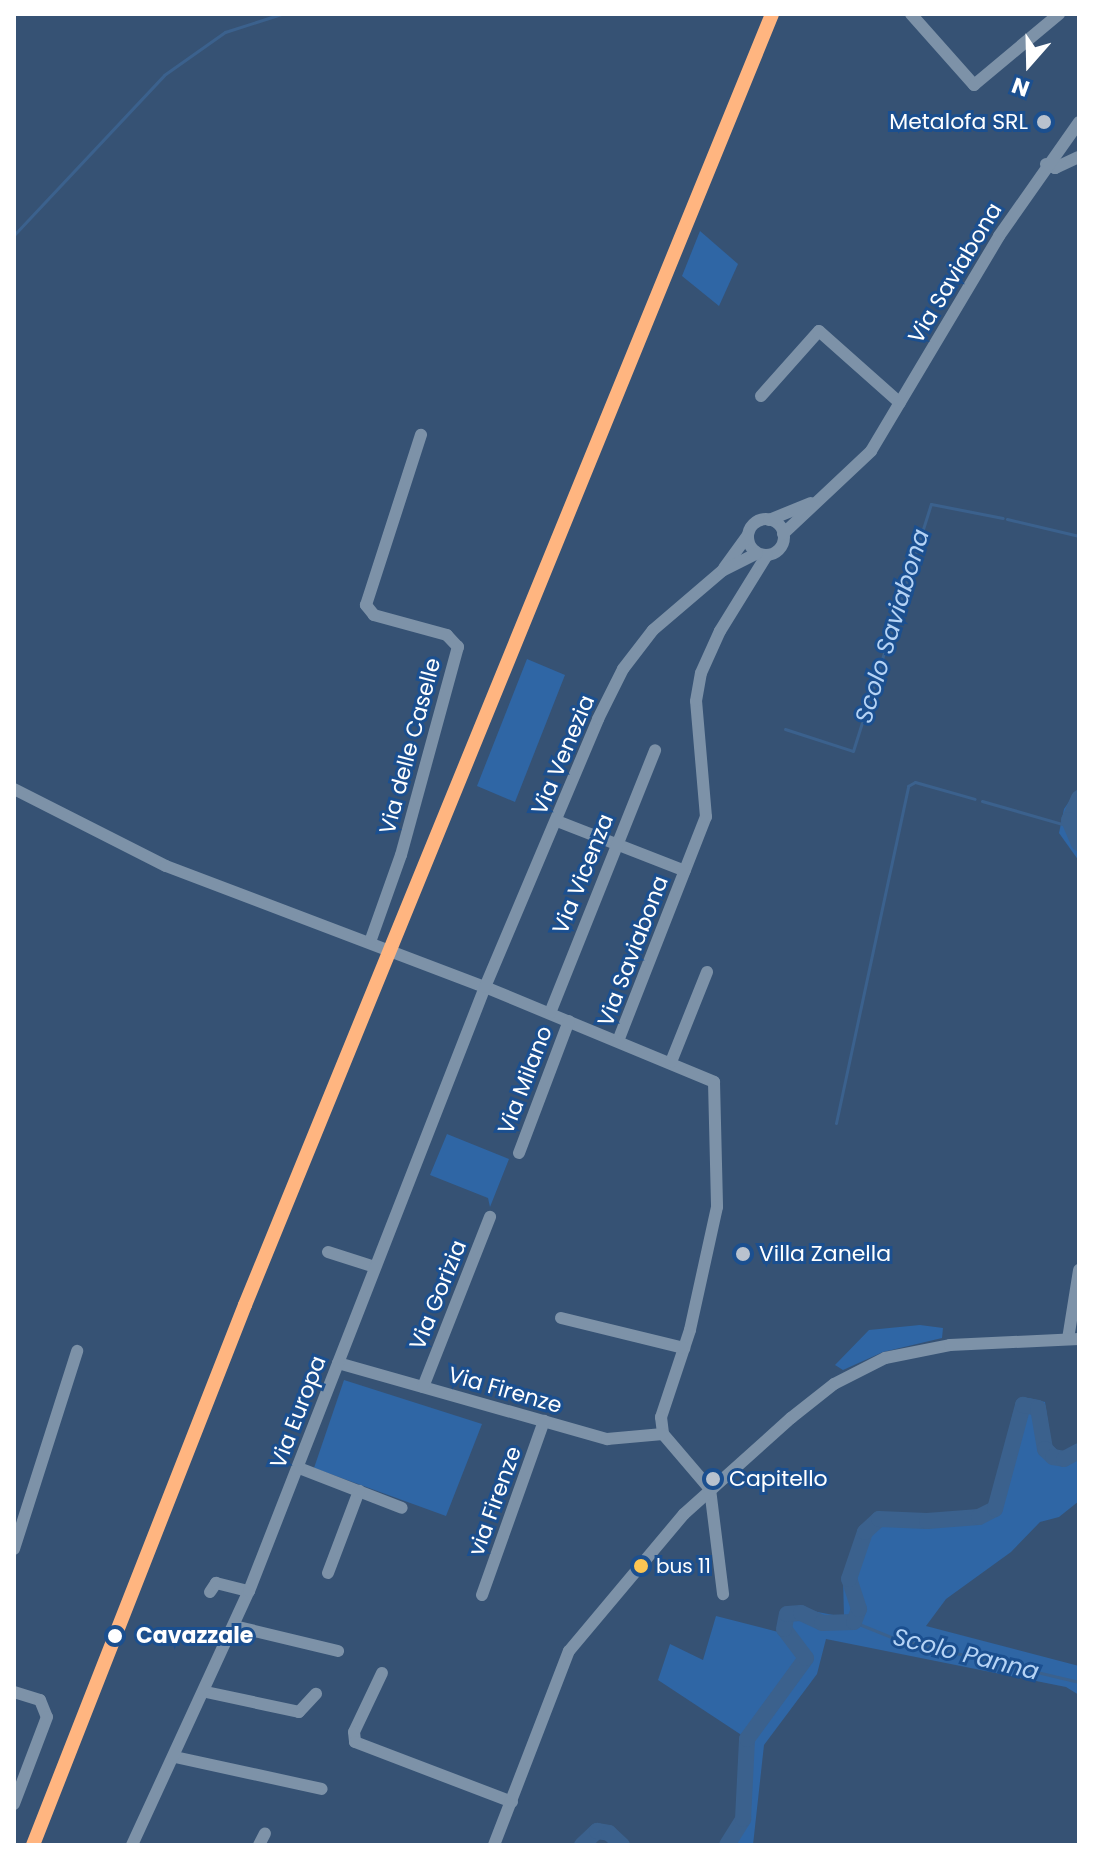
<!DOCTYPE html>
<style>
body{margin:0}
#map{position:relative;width:1093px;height:1859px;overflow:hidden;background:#365274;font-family:Poppins,sans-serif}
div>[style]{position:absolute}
.green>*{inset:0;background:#2f66a5}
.stream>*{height:3px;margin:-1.5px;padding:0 1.5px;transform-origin:1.5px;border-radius:1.5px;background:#3b618d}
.river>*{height:16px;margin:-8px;padding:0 8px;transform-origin:8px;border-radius:8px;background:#3b618d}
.minor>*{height:12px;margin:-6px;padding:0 6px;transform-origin:6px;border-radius:6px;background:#7d92a8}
.minor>.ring{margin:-6px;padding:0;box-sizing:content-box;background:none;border:12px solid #7d92a8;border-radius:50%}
.rail-1>*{height:14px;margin:-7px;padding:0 7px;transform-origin:7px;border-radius:7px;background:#ffb580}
.dots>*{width:22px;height:22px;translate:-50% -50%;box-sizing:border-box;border:4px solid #1b4f8f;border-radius:50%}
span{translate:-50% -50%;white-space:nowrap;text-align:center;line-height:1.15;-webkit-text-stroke:6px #1b4f8f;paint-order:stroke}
.bus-label{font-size:20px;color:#fff}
.left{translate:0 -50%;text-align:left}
.poi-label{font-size:22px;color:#fff}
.right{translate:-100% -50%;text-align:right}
.street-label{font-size:22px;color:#fff}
.stop-label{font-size:22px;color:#fff;font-weight:700}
.water-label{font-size:24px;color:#b5d3f5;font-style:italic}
.frame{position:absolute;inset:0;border:16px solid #fff;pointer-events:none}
.north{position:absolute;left:989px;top:24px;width:80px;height:80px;-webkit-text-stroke:6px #1b4f8f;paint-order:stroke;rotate:200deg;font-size:22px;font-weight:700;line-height:32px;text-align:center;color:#fff}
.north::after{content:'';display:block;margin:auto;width:28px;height:36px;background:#fff;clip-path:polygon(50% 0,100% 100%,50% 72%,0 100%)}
</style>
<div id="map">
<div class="green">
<div style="clip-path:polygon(700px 231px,738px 264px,719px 306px,682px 276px)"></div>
<div style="clip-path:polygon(527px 659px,565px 675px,515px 802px,477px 786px)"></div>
<div style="clip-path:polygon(1079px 787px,1079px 861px,1059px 833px,1064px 809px)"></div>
<div style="clip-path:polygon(447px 1134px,509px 1159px,490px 1207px,488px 1198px,430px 1175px)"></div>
<div style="clip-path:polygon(920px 1325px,943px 1328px,942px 1338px,883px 1352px,843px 1370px,835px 1365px,869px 1330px)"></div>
<div style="clip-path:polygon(344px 1380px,482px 1424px,446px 1516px,314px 1468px)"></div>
<div style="clip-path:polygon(1029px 1398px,1045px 1402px,1052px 1449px,1061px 1456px,1079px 1443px,1079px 1501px,1059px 1517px,1040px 1522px,1011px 1552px,946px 1599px,926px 1626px,1079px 1666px,1079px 1695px,1066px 1687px,826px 1639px,817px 1674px,764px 1745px,753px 1845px,719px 1845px,731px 1838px,741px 1811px,743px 1736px,658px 1680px,670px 1644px,703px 1660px,716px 1616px,782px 1633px,786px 1606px,844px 1617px,843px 1578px,858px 1535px,880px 1515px,963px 1517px,989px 1509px,1013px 1413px)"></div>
<div style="clip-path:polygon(599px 1825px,621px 1836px,626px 1845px,616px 1845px,603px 1835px,579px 1845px)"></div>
</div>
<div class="stream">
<div style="left:14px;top:235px;width:219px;rotate:-46.8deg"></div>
<div style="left:164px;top:75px;width:75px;rotate:-35.2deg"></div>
<div style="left:225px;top:32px;width:59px;rotate:-17.8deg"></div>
<div style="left:1007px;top:519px;width:74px;rotate:13.3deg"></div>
<div style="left:785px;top:729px;width:71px;rotate:17.9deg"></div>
<div style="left:853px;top:751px;width:259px;rotate:-72.5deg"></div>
<div style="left:931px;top:504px;width:73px;rotate:11deg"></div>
<div style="left:982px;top:801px;width:91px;rotate:16deg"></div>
<div style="left:836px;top:1123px;width:345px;rotate:-77.9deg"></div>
<div style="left:908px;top:786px;width:8px;rotate:-30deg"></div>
<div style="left:915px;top:782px;width:62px;rotate:15.8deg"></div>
<div style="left:854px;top:1622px;width:45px;rotate:22deg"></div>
<div style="left:896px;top:1639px;width:188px;rotate:13.2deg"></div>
<div style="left:732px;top:1842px;width:4px;rotate:56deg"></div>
</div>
<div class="river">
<div style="left:1079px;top:798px;width:24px;rotate:114deg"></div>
<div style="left:1069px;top:820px;width:25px;rotate:67deg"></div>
<div style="left:582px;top:1845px;width:21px;rotate:-43deg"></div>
<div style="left:597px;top:1831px;width:12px;rotate:9deg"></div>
<div style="left:609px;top:1833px;width:18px;rotate:43deg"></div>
<div style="left:727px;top:1845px;width:31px;rotate:-58deg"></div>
<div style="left:743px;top:1819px;width:80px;rotate:-87.1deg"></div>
<div style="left:747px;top:1739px;width:100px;rotate:-53.9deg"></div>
<div style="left:806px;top:1658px;width:36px;rotate:-127deg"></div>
<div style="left:784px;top:1629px;width:15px;rotate:-79deg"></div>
<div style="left:787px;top:1614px;width:14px;rotate:-4deg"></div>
<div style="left:801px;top:1613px;width:23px;rotate:25deg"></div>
<div style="left:822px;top:1623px;width:32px;rotate:-2deg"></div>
<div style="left:854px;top:1622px;width:14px;rotate:-69deg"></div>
<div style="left:859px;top:1609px;width:32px;rotate:-108deg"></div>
<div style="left:849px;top:1579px;width:50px;rotate:-71.2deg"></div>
<div style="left:865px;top:1532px;width:19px;rotate:-43deg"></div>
<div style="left:879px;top:1519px;width:48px;rotate:2.4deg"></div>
<div style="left:927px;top:1521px;width:52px;rotate:-4.4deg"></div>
<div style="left:979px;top:1517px;width:18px;rotate:-27deg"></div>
<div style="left:995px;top:1509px;width:108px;rotate:-74.9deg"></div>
<div style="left:1023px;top:1405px;width:15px;rotate:11deg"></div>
<div style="left:1038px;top:1408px;width:42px;rotate:80.3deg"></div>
<div style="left:1045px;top:1449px;width:11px;rotate:45deg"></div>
<div style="left:1053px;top:1457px;width:11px;rotate:10deg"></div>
<div style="left:1064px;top:1459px;width:17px;rotate:-28deg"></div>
</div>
<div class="minor">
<div style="left:911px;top:14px;width:95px;rotate:48.4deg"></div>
<div style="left:974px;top:85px;width:111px;rotate:-39.9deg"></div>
<div style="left:1046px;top:164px;width:10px;rotate:24deg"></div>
<div style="left:1055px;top:168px;width:26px;rotate:-25deg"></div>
<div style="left:761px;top:396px;width:87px;rotate:-48.3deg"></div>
<div style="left:819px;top:331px;width:108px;rotate:41.6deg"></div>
<div class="ring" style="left:748px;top:519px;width:24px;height:24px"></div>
<div style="left:769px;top:520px;width:45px;rotate:-22deg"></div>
<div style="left:783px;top:534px;width:121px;rotate:-43.3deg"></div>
<div style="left:871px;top:451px;width:250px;rotate:-59.2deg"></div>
<div style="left:999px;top:236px;width:139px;rotate:-54.9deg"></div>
<div style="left:724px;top:568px;width:41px;rotate:-54deg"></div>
<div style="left:14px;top:789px;width:170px;rotate:26.9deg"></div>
<div style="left:166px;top:866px;width:341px;rotate:20.8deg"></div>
<div style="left:485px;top:987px;width:248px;rotate:22.5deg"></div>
<div style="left:714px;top:1082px;width:125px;rotate:88.6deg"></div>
<div style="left:717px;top:1207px;width:126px;rotate:102.4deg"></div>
<div style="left:690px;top:1330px;width:92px;rotate:108.4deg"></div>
<div style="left:661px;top:1417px;width:17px;rotate:83deg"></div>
<div style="left:663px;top:1434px;width:72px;rotate:49.5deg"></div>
<div style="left:710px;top:1489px;width:106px;rotate:82.9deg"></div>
<div style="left:557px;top:821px;width:137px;rotate:21.3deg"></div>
<div style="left:370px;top:942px;width:92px;rotate:-70.4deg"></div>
<div style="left:401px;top:855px;width:216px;rotate:-74.7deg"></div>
<div style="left:458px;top:647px;width:16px;rotate:-133deg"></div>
<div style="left:447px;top:635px;width:76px;rotate:-164.7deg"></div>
<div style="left:374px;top:615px;width:13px;rotate:-129deg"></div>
<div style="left:366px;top:605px;width:179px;rotate:-72.1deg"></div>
<div style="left:550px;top:1013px;width:283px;rotate:-68.2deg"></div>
<div style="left:618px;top:1041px;width:241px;rotate:-68.6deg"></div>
<div style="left:706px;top:817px;width:116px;rotate:-94.9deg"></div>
<div style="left:696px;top:701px;width:28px;rotate:-80deg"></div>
<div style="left:701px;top:673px;width:46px;rotate:-65.7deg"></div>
<div style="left:720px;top:631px;width:89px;rotate:-58.3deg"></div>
<div style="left:671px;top:1062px;width:97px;rotate:-68.2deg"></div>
<div style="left:519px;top:1153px;width:141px;rotate:-69.3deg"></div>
<div style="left:328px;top:1252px;width:49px;rotate:17.7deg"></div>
<div style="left:561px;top:1318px;width:127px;rotate:13.7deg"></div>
<div style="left:1068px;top:1339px;width:70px;rotate:-80.9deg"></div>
<div style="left:338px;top:1363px;width:280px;rotate:15.8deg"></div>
<div style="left:607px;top:1439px;width:56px;rotate:-5.1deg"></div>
<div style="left:423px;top:1387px;width:183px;rotate:-68.5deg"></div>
<div style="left:299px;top:1468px;width:110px;rotate:21.2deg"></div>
<div style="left:14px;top:1549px;width:208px;rotate:-72.3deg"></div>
<div style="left:328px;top:1573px;width:88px;rotate:-69.3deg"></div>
<div style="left:210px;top:1592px;width:11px;rotate:-56deg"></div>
<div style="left:216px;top:1583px;width:34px;rotate:14deg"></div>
<div style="left:482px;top:1595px;width:185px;rotate:-70.4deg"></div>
<div style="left:234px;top:1626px;width:107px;rotate:13.5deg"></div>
<div style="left:382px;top:1673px;width:65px;rotate:115.4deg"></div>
<div style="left:354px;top:1732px;width:10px;rotate:84deg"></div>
<div style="left:355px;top:1742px;width:168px;rotate:20.9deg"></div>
<div style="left:14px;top:1692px;width:27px;rotate:17deg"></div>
<div style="left:40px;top:1700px;width:18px;rotate:68deg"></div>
<div style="left:47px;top:1717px;width:93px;rotate:110.8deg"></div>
<div style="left:206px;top:1692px;width:95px;rotate:12.1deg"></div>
<div style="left:299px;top:1712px;width:25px;rotate:-47deg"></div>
<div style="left:175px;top:1757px;width:150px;rotate:12.3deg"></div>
<div style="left:132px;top:1845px;width:280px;rotate:-65.3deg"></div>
<div style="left:249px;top:1591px;width:648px;rotate:-68.66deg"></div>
<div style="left:485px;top:987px;width:291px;rotate:-67.1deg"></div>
<div style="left:598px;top:719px;width:56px;rotate:-63.4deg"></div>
<div style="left:623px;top:669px;width:49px;rotate:-52.4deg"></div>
<div style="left:653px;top:630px;width:91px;rotate:-40.5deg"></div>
<div style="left:722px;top:571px;width:39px;rotate:-27deg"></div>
<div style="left:259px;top:1845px;width:13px;rotate:-63deg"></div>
<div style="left:494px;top:1845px;width:208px;rotate:-68.9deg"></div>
<div style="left:569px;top:1651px;width:179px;rotate:-50deg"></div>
<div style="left:684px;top:1514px;width:144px;rotate:-41.9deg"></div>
<div style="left:791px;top:1418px;width:55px;rotate:-38.3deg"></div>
<div style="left:834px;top:1384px;width:57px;rotate:-27deg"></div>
<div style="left:885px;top:1358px;width:66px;rotate:-11.3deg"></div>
<div style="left:950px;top:1345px;width:129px;rotate:-2.7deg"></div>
</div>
<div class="rail-1">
<div style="left:33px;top:1845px;width:580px;rotate:-68.57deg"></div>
<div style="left:245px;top:1305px;width:1394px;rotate:-67.79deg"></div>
</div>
<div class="dots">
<div style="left:1044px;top:122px;background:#b9c2ce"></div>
<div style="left:743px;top:1254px;background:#b9c2ce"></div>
<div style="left:713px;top:1479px;background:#b9c2ce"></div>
<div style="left:641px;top:1566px;background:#fcc553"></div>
<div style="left:115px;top:1636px;background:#fff"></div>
</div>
<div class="bus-label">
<span class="left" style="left:656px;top:1566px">bus 11</span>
</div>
<div class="poi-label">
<span class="right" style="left:1028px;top:122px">Metalofa SRL</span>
<span class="left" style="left:759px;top:1254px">Villa Zanella</span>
<span class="left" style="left:729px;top:1479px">Capitello</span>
</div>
<div class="street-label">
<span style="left:955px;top:273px;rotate:-59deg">Via Saviabona</span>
<span style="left:410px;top:746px;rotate:-75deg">Via delle Caselle</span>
<span style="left:563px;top:755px;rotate:-67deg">Via Venezia</span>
<span style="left:583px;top:874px;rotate:-68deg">Via Vicenza</span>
<span style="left:633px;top:951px;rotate:-69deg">Via Saviabona</span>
<span style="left:525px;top:1080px;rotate:-69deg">Via Milano</span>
<span style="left:438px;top:1295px;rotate:-68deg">Via Gorizia</span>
<span style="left:505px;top:1390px;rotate:16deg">Via Firenze</span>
<span style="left:298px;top:1412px;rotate:-69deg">Via Europa</span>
<span style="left:495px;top:1501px;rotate:-70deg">via Firenze</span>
</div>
<div class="stop-label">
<span class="left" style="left:136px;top:1636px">Cavazzale</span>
</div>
<div class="water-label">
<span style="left:892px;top:626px;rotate:-73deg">Scolo Saviabona</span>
<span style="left:966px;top:1654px;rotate:14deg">Scolo Panna</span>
</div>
<div class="frame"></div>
<div class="north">N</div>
</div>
